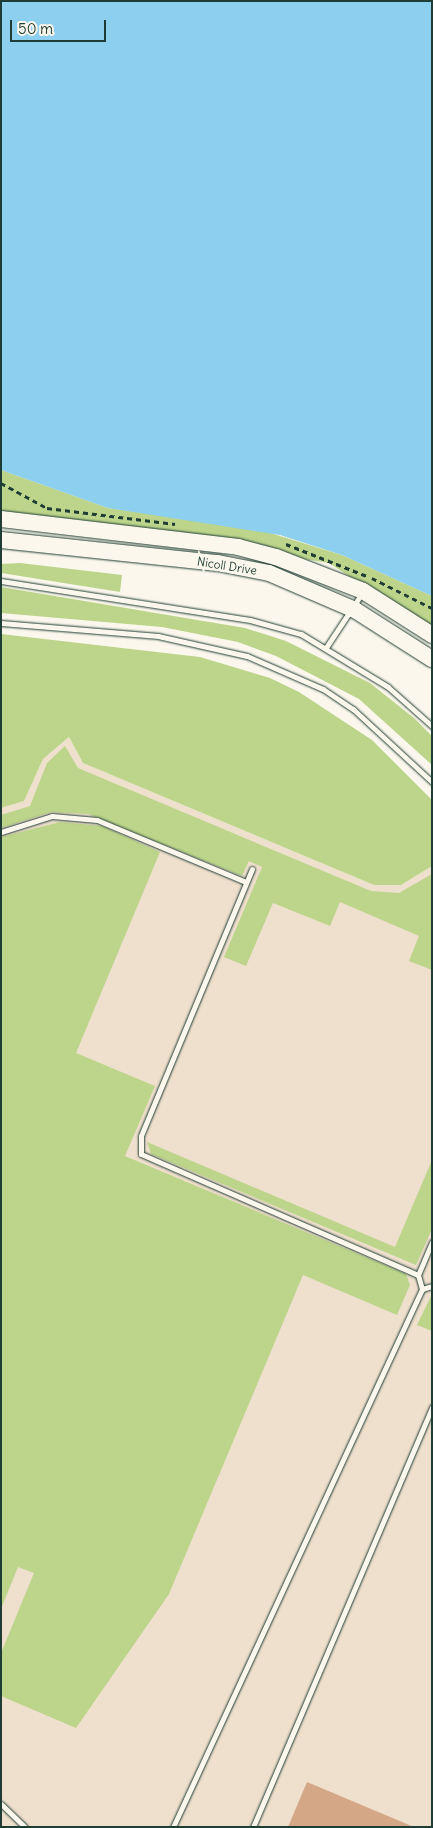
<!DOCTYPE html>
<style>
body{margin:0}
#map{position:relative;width:433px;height:1828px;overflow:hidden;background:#fbf7ec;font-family:Delius,sans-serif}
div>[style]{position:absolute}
.built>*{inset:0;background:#efdfcd}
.green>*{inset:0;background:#bcd58b}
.water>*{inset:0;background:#8ccfee}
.building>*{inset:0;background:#d4a886}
.path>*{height:2.5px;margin-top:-1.25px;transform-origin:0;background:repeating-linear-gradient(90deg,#1f3d34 0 5px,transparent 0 9px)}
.roads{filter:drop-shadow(0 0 1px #1f3d34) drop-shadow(0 0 1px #1f3d34)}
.service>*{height:5px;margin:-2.5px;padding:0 2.5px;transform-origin:2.5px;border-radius:2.5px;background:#fbf7ec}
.primary>*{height:16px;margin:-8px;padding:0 8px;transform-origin:8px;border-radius:8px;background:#fbf7ec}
span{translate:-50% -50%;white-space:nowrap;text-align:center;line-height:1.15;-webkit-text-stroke:5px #fbf7ec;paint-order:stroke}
.street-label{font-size:12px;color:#1f3d34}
.frame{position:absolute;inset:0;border:2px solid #1f3d34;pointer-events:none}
.scale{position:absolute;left:10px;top:20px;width:96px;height:22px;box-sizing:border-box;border:2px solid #1f3d34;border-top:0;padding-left:6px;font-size:15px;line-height:18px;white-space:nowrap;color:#1f3d34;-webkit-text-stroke:4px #fbf7ec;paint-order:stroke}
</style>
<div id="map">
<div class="built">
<div style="clip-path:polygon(69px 737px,83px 763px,374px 885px,401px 885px,432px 866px,432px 1827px,1px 1827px,1px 808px,24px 801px,43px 759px)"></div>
</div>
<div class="green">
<div style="clip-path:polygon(1px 470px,108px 508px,254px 528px,342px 555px,432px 596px,432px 630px,329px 563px,1px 511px)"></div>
<div style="clip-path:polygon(20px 563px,122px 575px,120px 592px,1px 573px,1px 564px)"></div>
<div style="clip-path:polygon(1px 587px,245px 628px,286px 641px,370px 683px,414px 718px,432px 736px,432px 765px,359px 699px,276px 656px,238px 642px,162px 627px,1px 613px)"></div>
<div style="clip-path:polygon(1px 634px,200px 657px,270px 678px,299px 692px,372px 740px,432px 800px,432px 866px,401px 885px,374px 885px,83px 763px,69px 737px,43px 759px,24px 801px,1px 808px)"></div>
<div style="clip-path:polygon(65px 746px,78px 768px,371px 891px,399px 893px,432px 874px,432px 970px,409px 961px,419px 936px,340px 902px,330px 926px,273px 903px,246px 966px,224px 957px,262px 867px,249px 861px,242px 876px,88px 814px,51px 812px,1px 828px,1px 815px,30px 806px,47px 763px)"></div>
<div style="clip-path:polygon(60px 822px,102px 826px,160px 852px,76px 1053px,155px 1086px,125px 1156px,406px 1274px,410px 1285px,397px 1315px,303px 1275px,169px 1594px,76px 1728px,1px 1696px,1px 1653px,34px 1573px,18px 1567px,1px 1609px,1px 837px)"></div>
<div style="clip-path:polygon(147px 1142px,395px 1247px,432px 1160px,432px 1229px,416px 1265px,151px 1154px)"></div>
<div style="clip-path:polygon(432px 1294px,432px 1331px,417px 1325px)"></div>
</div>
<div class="water">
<div style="clip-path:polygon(1px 1px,432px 1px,432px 596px,342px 555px,280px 535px,108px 508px,1px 470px)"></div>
</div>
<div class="building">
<div style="clip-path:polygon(307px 1782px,414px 1827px,288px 1827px)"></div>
</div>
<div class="path">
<div style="left:1px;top:483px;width:52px;rotate:28.5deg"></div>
<div style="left:47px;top:508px;width:129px;rotate:7.1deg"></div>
<div style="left:286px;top:544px;width:87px;rotate:21.6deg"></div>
<div style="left:372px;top:578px;width:67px;rotate:26.6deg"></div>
</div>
<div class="roads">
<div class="service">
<div style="left:1px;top:581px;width:252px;rotate:8.9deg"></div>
<div style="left:250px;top:620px;width:53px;rotate:15.4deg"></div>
<div style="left:301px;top:634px;width:102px;rotate:31.3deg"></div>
<div style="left:388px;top:687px;width:59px;rotate:41.6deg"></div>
<div style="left:1px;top:623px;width:158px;rotate:4.7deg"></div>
<div style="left:158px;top:636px;width:91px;rotate:12.7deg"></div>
<div style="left:247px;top:656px;width:83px;rotate:23.5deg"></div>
<div style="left:323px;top:689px;width:36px;rotate:34deg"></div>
<div style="left:353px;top:709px;width:108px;rotate:42.7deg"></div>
<div style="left:327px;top:646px;width:64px;rotate:-56.6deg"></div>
<div style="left:1px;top:832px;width:53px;rotate:-17.4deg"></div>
<div style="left:52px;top:816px;width:45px;rotate:5.1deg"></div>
<div style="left:97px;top:820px;width:161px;rotate:22.6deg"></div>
<div style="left:252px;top:869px;width:289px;rotate:112.6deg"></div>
<div style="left:141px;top:1136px;width:18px;rotate:90deg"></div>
<div style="left:141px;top:1154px;width:302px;rotate:23.6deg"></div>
<div style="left:418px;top:1275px;width:36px;rotate:-67deg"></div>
<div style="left:418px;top:1275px;width:15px;rotate:74deg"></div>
<div style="left:422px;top:1289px;width:10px;rotate:-17deg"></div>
<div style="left:1px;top:1804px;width:33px;rotate:44deg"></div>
<div style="left:173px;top:1827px;width:593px;rotate:-65.16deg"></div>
<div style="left:253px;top:1827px;width:457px;rotate:-66.9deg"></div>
</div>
<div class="primary">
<div style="left:1px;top:519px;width:239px;rotate:6.7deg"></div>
<div style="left:238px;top:547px;width:39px;rotate:15deg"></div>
<div style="left:276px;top:557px;width:93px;rotate:21.3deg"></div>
<div style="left:363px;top:591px;width:82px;rotate:32.5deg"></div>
<div style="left:1px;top:540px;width:218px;rotate:6.1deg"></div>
<div style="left:218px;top:563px;width:52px;rotate:11.1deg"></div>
<div style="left:269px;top:573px;width:94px;rotate:23.3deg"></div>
<div style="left:355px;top:610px;width:91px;rotate:32.5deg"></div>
</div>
</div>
<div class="street-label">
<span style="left:227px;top:566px;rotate:9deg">Nicoll Drive</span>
</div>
<div class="frame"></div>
<div class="scale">50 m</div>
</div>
